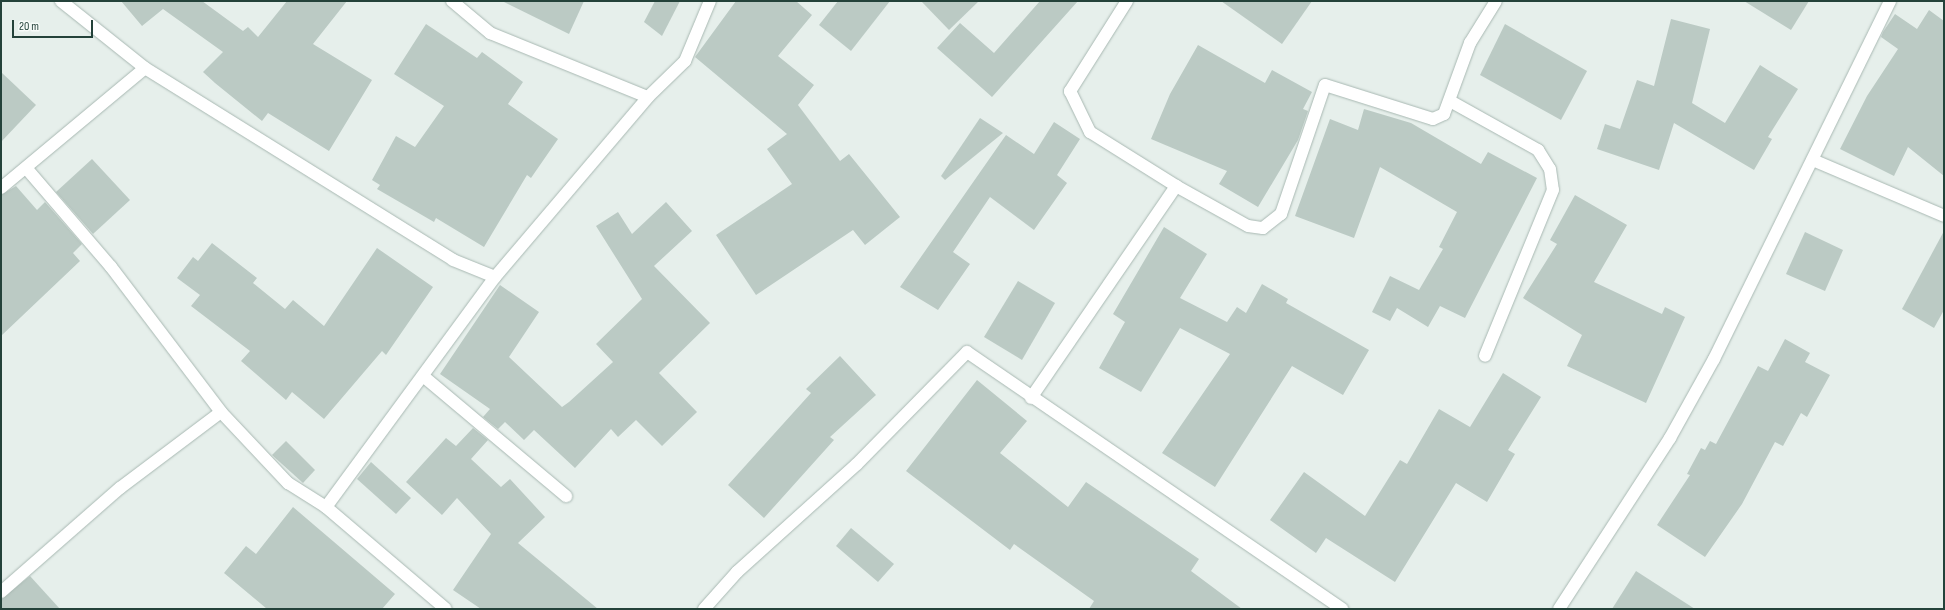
<!DOCTYPE html>
<style>
body{margin:0}
#map{position:relative;width:1945px;height:610px;overflow:hidden;background:#e6efeb;font-family:"Sofia Sans Condensed",sans-serif}
div>[style]{position:absolute}
.building>*{inset:0;background:#bbcac4}
.roads{filter:drop-shadow(0 0 1px #a8b8b2) drop-shadow(0 0 1px #a8b8b2)}
.street>*{height:12px;margin:-6px;padding:0 6px;transform-origin:6px;border-radius:6px;background:#fff}
span{translate:-50% -50%;white-space:nowrap;text-align:center;line-height:1.15;-webkit-text-stroke:3.5px #f7fbf9;paint-order:stroke}
.frame{position:absolute;inset:0;border:2px solid #24423a;pointer-events:none}
.scale{position:absolute;left:12px;top:20px;width:81px;height:18px;box-sizing:border-box;border:2px solid #24423a;border-top:0;padding-left:5px;font-size:12px;line-height:14px;white-space:nowrap;color:#24423a;-webkit-text-stroke:3px #f7fbf9;paint-order:stroke}
</style>
<div id="map">
<div class="building">
<div style="clip-path:polygon(121px 1px,202px 1px,243px 31px,248px 27px,258px 37px,287px 1px,347px 1px,313px 44px,372px 80px,329px 151px,268px 113px,262px 121px,215px 83px,203px 72px,223px 52px,163px 9px,142px 26px)"></div>
<div style="clip-path:polygon(502px 1px,584px 1px,569px 34px)"></div>
<div style="clip-path:polygon(655px 1px,680px 1px,662px 36px,644px 22px)"></div>
<div style="clip-path:polygon(736px 1px,796px 1px,812px 15px,778px 56px,814px 85px,798px 105px,840px 161px,849px 154px,900px 217px,865px 245px,853px 230px,756px 295px,716px 235px,792px 184px,767px 149px,787px 134px,695px 57px)"></div>
<div style="clip-path:polygon(838px 1px,890px 1px,851px 51px,819px 25px)"></div>
<div style="clip-path:polygon(921px 1px,979px 1px,949px 30px)"></div>
<div style="clip-path:polygon(1040px 1px,1078px 1px,992px 97px,937px 48px,960px 23px,994px 53px)"></div>
<div style="clip-path:polygon(1221px 1px,1312px 1px,1282px 44px)"></div>
<div style="clip-path:polygon(1744px 1px,1809px 1px,1791px 30px)"></div>
<div style="clip-path:polygon(1929px 10px,1944px 21px,1944px 176px,1908px 147px,1894px 176px,1840px 149px,1867px 96px,1898px 49px,1881px 37px,1883px 32px,1895px 14px,1917px 29px)"></div>
<div style="clip-path:polygon(1671px 19px,1710px 29px,1692px 103px,1725px 123px,1760px 65px,1798px 89px,1768px 137px,1772px 139px,1754px 170px,1674px 123px,1659px 170px,1597px 149px,1605px 124px,1620px 129px,1637px 80px,1654px 86px)"></div>
<div style="clip-path:polygon(426px 24px,477px 58px,482px 52px,523px 82px,508px 104px,558px 139px,531px 178px,527px 175px,484px 247px,436px 218px,434px 222px,377px 189px,380px 185px,372px 180px,396px 136px,415px 147px,444px 106px,394px 74px)"></div>
<div style="clip-path:polygon(1505px 24px,1587px 71px,1561px 120px,1480px 75px)"></div>
<div style="clip-path:polygon(1198px 45px,1265px 83px,1272px 70px,1312px 92px,1303px 109px,1308px 111px,1298px 140px,1258px 207px,1219px 184px,1227px 171px,1151px 139px,1170px 94px)"></div>
<div style="clip-path:polygon(1px 72px,36px 105px,1px 142px)"></div>
<div style="clip-path:polygon(1364px 109px,1411px 123px,1481px 164px,1488px 152px,1537px 178px,1465px 318px,1440px 306px,1428px 327px,1397px 308px,1390px 321px,1372px 312px,1390px 276px,1419px 290px,1443px 249px,1439px 247px,1457px 212px,1380px 167px,1354px 238px,1295px 216px,1330px 119px,1358px 130px)"></div>
<div style="clip-path:polygon(980px 118px,1003px 133px,945px 180px,941px 176px)"></div>
<div style="clip-path:polygon(1054px 122px,1080px 139px,1057px 175px,1067px 183px,1034px 230px,990px 197px,953px 252px,970px 264px,938px 310px,900px 287px,1006px 135px,1034px 154px)"></div>
<div style="clip-path:polygon(92px 159px,130px 200px,93px 234px,56px 192px)"></div>
<div style="clip-path:polygon(16px 186px,37px 210px,45px 202px,82px 244px,73px 253px,80px 261px,1px 336px,1px 195px)"></div>
<div style="clip-path:polygon(1575px 195px,1627px 225px,1594px 282px,1662px 314px,1665px 307px,1685px 317px,1646px 403px,1567px 366px,1582px 335px,1523px 298px,1557px 244px,1550px 240px)"></div>
<div style="clip-path:polygon(666px 202px,692px 231px,654px 266px,710px 323px,659px 373px,697px 412px,662px 446px,636px 420px,618px 437px,611px 429px,575px 468px,534px 430px,524px 440px,505px 422px,498px 429px,483px 417px,490px 409px,440px 374px,500px 285px,539px 312px,509px 357px,562px 407px,569px 402px,613px 362px,596px 344px,642px 299px,596px 226px,618px 212px,632px 234px)"></div>
<div style="clip-path:polygon(1164px 227px,1207px 254px,1180px 298px,1227px 322px,1237px 307px,1246px 313px,1262px 284px,1288px 299px,1286px 303px,1369px 350px,1343px 395px,1292px 366px,1215px 487px,1162px 453px,1230px 354px,1180px 328px,1141px 392px,1099px 368px,1125px 322px,1113px 314px)"></div>
<div style="clip-path:polygon(1944px 231px,1944px 310px,1934px 328px,1902px 309px)"></div>
<div style="clip-path:polygon(1805px 232px,1843px 250px,1825px 291px,1786px 274px)"></div>
<div style="clip-path:polygon(212px 243px,257px 278px,253px 283px,285px 309px,293px 300px,324px 326px,377px 248px,433px 287px,386px 355px,382px 351px,324px 419px,292px 392px,286px 400px,241px 361px,250px 351px,191px 306px,200px 295px,177px 278px,193px 257px,198px 261px)"></div>
<div style="clip-path:polygon(1018px 281px,1055px 303px,1022px 360px,984px 337px)"></div>
<div style="clip-path:polygon(1785px 339px,1810px 353px,1805px 362px,1830px 375px,1807px 417px,1801px 413px,1783px 446px,1775px 442px,1742px 504px,1705px 557px,1657px 525px,1690px 475px,1687px 474px,1701px 448px,1705px 450px,1710px 441px,1716px 444px,1758px 366px,1768px 371px)"></div>
<div style="clip-path:polygon(840px 356px,876px 395px,830px 437px,834px 440px,764px 518px,728px 485px,811px 393px,806px 389px)"></div>
<div style="clip-path:polygon(1503px 373px,1541px 397px,1508px 450px,1515px 454px,1487px 502px,1456px 483px,1395px 582px,1326px 538px,1316px 553px,1270px 520px,1304px 472px,1365px 516px,1400px 460px,1407px 464px,1439px 409px,1470px 427px)"></div>
<div style="clip-path:polygon(977px 380px,1027px 421px,1000px 453px,1068px 507px,1086px 482px,1199px 559px,1191px 571px,1242px 609px,1089px 609px,1094px 601px,1014px 544px,1010px 550px,906px 471px)"></div>
<div style="clip-path:polygon(473px 428px,488px 440px,471px 459px,501px 487px,510px 479px,545px 517px,518px 543px,598px 609px,481px 609px,453px 590px,491px 534px,457px 498px,442px 515px,406px 482px,446px 438px,456px 446px)"></div>
<div style="clip-path:polygon(286px 441px,315px 470px,303px 483px,272px 455px)"></div>
<div style="clip-path:polygon(371px 462px,411px 498px,396px 514px,357px 479px)"></div>
<div style="clip-path:polygon(293px 507px,395px 594px,382px 609px,267px 609px,224px 573px,246px 546px,256px 554px)"></div>
<div style="clip-path:polygon(851px 528px,894px 564px,878px 582px,836px 546px)"></div>
<div style="clip-path:polygon(1636px 571px,1695px 609px,1612px 609px)"></div>
<div style="clip-path:polygon(30px 576px,60px 609px,1px 609px,1px 599px)"></div>
</div>
<div class="roads">
<div class="street">
<div style="left:61px;top:1px;width:107px;rotate:38.6deg"></div>
<div style="left:145px;top:68px;width:363px;rotate:31.9deg"></div>
<div style="left:453px;top:260px;width:45px;rotate:22deg"></div>
<div style="left:452px;top:1px;width:50px;rotate:40.1deg"></div>
<div style="left:490px;top:33px;width:170px;rotate:22.1deg"></div>
<div style="left:1127px;top:1px;width:107px;rotate:122.3deg"></div>
<div style="left:1070px;top:91px;width:46px;rotate:64deg"></div>
<div style="left:1090px;top:132px;width:102px;rotate:32.1deg"></div>
<div style="left:1176px;top:186px;width:82px;rotate:29.1deg"></div>
<div style="left:1248px;top:226px;width:15px;rotate:8deg"></div>
<div style="left:1263px;top:228px;width:23px;rotate:-38deg"></div>
<div style="left:1281px;top:214px;width:136px;rotate:-71.2deg"></div>
<div style="left:1325px;top:85px;width:113px;rotate:17.5deg"></div>
<div style="left:1433px;top:119px;width:12px;rotate:-24deg"></div>
<div style="left:1444px;top:114px;width:76px;rotate:-69.9deg"></div>
<div style="left:1470px;top:43px;width:49px;rotate:-58.2deg"></div>
<div style="left:1450px;top:101px;width:101px;rotate:29.1deg"></div>
<div style="left:1538px;top:150px;width:22px;rotate:58deg"></div>
<div style="left:1550px;top:169px;width:21px;rotate:82deg"></div>
<div style="left:1553px;top:190px;width:179px;rotate:112.3deg"></div>
<div style="left:1813px;top:160px;width:142px;rotate:23.1deg"></div>
<div style="left:27px;top:169px;width:129px;rotate:49.4deg"></div>
<div style="left:111px;top:267px;width:182px;rotate:52.8deg"></div>
<div style="left:1px;top:188px;width:187px;rotate:-39.8deg"></div>
<div style="left:423px;top:376px;width:187px;rotate:40deg"></div>
<div style="left:1031px;top:398px;width:257px;rotate:-55.6deg"></div>
<div style="left:326px;top:507px;width:157px;rotate:40.4deg"></div>
<div style="left:1px;top:592px;width:158px;rotate:-41.2deg"></div>
<div style="left:120px;top:488px;width:126px;rotate:-37deg"></div>
<div style="left:221px;top:412px;width:98px;rotate:46.7deg"></div>
<div style="left:288px;top:483px;width:45px;rotate:32.3deg"></div>
<div style="left:326px;top:507px;width:285px;rotate:-53.7deg"></div>
<div style="left:495px;top:277px;width:236px;rotate:-49.6deg"></div>
<div style="left:648px;top:97px;width:52px;rotate:-44.2deg"></div>
<div style="left:685px;top:61px;width:65px;rotate:-67.4deg"></div>
<div style="left:704px;top:609px;width:50px;rotate:-48.3deg"></div>
<div style="left:737px;top:572px;width:161px;rotate:-42deg"></div>
<div style="left:857px;top:464px;width:157px;rotate:-45.5deg"></div>
<div style="left:967px;top:352px;width:455px;rotate:34.4deg"></div>
<div style="left:1559px;top:609px;width:204px;rotate:-57deg"></div>
<div style="left:1670px;top:438px;width:90px;rotate:-60.9deg"></div>
<div style="left:1714px;top:359px;width:399px;rotate:-63.8deg"></div>
</div>
</div>
<div class="frame"></div>
<div class="scale">20 m</div>
</div>
